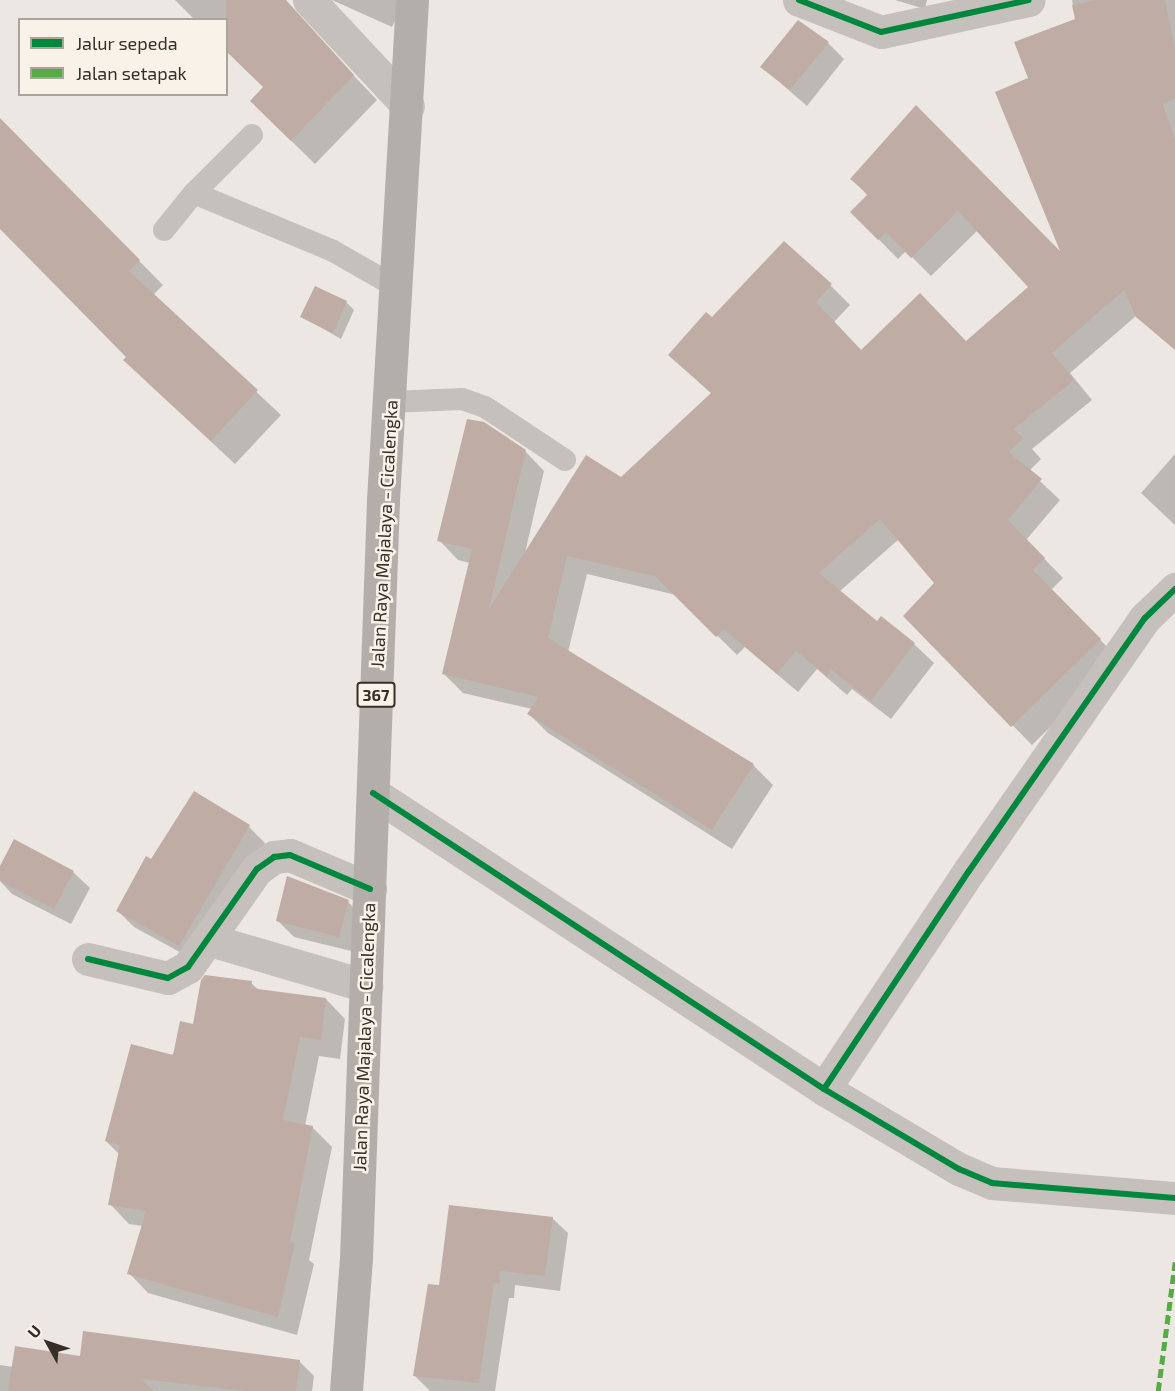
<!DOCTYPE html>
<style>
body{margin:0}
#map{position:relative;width:1175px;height:1391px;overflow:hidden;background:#ece7e2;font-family:"Exo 2",sans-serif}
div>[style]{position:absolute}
.shadow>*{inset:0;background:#0003}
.building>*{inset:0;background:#bfada5}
.lane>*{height:22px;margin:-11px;padding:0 11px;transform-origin:11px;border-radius:11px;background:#c5c0bb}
.street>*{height:33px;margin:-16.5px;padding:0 16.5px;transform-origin:16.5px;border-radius:16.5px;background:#c5c0bb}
.primary>*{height:33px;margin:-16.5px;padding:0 16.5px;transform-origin:16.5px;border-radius:16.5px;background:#b4aeaa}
.quiet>*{height:4.5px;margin-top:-2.25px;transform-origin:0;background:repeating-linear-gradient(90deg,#55ab44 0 9px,transparent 0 13.5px)}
.cycleway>*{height:6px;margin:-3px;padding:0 3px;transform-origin:3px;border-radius:3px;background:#00873e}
span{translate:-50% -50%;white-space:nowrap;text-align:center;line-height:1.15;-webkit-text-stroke:5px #f9f2e9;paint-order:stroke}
.shield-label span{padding:2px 4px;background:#f9f2e9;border:2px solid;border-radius:4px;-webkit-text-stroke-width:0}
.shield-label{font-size:16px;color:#362e29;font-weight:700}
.street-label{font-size:18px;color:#362e29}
.legend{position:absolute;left:18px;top:18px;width:210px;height:78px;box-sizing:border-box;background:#f9f2e9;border:2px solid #aba49c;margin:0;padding:8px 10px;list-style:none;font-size:18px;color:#362e29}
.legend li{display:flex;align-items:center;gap:12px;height:30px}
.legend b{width:30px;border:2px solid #aba49c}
.north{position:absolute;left:18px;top:1313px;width:60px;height:60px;-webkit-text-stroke:4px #f9f2e9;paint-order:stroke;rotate:310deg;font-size:16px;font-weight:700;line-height:24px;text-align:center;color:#362e29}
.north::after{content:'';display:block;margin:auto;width:21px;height:27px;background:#362e29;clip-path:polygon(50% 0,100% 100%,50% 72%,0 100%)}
</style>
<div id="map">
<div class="shadow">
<div style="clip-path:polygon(175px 0,281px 0,377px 100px,315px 164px,275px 125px,265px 87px,226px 20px,195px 20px)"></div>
<div style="clip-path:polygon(332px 0,405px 0,392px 27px)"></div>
<div style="clip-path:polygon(895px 0,927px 0,925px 9px)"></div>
<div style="clip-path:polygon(1072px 0,1175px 0,1175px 348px,1136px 316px,1070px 373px,1092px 400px,1032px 449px,1041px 459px,1029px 471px,1060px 500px,1026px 540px,1063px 578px,1051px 590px,1119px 659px,1032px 745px,905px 616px,936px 583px,899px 539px,839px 592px,877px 624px,914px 644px,934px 663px,891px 719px,852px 689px,847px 695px,817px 669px,798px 692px,745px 647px,737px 655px,676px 595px,587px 574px,568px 652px,753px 765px,773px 785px,732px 849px,548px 733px,529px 714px,532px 709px,463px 693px,443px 673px,470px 563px,458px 560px,439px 540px,525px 451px,544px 471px,525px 553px,621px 479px,712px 394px,670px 355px,712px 319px,830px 285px,850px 305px,834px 322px,862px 351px,966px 343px,1030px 287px,978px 230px,931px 276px,906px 251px,898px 259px,852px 212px,868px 196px,852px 179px,917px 107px,1063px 257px,1030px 79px,1076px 20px)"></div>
<div style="clip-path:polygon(828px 43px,844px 59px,807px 106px,762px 67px)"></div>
<div style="clip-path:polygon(0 120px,163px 285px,153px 295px,281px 415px,235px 464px,149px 384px,128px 357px,0 227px)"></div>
<div style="clip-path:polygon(346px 302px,354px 310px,341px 339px,302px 317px)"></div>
<div style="clip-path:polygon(1175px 454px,1175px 525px,1141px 493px)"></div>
<div style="clip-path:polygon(249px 827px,265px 843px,196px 961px,134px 927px,118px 911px,151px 861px)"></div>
<div style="clip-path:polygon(0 869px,73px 872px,90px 888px,71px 924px,12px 894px,0 881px)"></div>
<div style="clip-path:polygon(348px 902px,364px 918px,355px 952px,294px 937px,277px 920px)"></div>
<div style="clip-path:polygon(251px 983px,259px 990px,326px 999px,345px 1019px,340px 1059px,319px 1056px,305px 1126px,312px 1127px,332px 1147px,309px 1260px,314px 1264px,297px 1335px,148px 1293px,129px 1273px,143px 1226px,129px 1224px,110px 1204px,119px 1154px,106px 1141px,194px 1026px)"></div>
<div style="clip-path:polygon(552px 1218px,568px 1233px,560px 1291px,515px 1285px,514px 1298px,509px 1298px,495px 1391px,430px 1391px,415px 1376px,440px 1287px)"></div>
<div style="clip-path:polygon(81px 1358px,299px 1361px,314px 1376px,312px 1391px,0 1391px,0 1365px,13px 1367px)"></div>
</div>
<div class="building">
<div style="clip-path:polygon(226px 0,286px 0,354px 75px,291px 141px,250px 101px,263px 87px,226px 51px)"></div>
<div style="clip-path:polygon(1096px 0,1165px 0,1175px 50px,1175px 99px,1163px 104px,1175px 139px,1175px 350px,1136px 317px,1124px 290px,1052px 353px,1074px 380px,1014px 429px,1023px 438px,1009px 452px,1042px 479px,1008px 520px,1045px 558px,1033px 570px,1101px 639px,1011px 727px,903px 616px,934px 583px,880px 519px,819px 573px,877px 621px,881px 616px,915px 643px,871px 701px,832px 670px,827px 676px,796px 651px,777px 674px,724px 629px,716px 637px,655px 576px,567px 556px,548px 638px,754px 764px,712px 830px,527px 714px,539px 697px,442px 674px,472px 549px,437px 541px,467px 419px,484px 422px,526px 450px,489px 609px,586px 455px,621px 477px,711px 393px,668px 355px,706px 312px,712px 317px,784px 241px,832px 284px,816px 302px,861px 350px,920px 293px,966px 341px,1028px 287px,958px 211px,911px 258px,886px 232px,878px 240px,850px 212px,868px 194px,850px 179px,916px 105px,1060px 251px,995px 92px,1028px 78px,1014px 42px,1075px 19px,1072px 5px)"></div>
<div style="clip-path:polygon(798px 20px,829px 42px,790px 90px,760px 67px)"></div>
<div style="clip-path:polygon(0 118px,140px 260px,129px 271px,258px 390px,211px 441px,123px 360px,126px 357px,0 229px)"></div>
<div style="clip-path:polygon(315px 286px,347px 301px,333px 333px,300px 317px)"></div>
<div style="clip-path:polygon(194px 791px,250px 825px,179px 946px,116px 911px,146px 856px,151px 859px)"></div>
<div style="clip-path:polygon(14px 839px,74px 871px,54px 909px,0 881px,0 866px)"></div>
<div style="clip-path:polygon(287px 876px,349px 900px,339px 937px,276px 921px)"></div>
<div style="clip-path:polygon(205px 975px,252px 981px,251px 988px,326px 998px,321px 1040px,300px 1037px,283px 1120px,313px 1126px,290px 1242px,295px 1243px,278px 1317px,127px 1274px,146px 1211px,108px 1205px,120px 1145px,105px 1141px,131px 1044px,173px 1055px,180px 1021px,193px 1024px,201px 980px)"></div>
<div style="clip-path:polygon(449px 1205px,553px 1217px,545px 1276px,500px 1271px,499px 1284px,494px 1283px,479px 1383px,413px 1376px,428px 1284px,439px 1285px)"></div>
<div style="clip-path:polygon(83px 1331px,300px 1360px,296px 1391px,244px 1391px,142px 1379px,154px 1391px,8px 1391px,15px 1346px,80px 1356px)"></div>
</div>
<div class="lane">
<div style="left:194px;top:193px;width:82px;rotate:-45deg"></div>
<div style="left:164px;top:230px;width:48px;rotate:-51deg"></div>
<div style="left:194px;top:193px;width:151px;rotate:22.6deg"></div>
<div style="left:333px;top:251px;width:73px;rotate:29.7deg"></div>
<div style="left:390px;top:402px;width:72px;rotate:-2.4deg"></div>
<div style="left:462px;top:399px;width:24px;rotate:19deg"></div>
<div style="left:485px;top:407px;width:96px;rotate:33.5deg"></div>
</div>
<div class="street">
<div style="left:309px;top:0;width:145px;rotate:47deg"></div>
<div style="left:799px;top:0;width:88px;rotate:21.3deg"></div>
<div style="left:881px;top:32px;width:151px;rotate:-12.2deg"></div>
<div style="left:373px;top:793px;width:539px;rotate:33.28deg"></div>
<div style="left:824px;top:1089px;width:157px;rotate:30.7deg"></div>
<div style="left:959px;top:1169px;width:36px;rotate:23deg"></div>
<div style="left:992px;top:1183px;width:184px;rotate:4.7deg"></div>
<div style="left:210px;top:940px;width:163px;rotate:16.4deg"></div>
<div style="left:88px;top:959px;width:82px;rotate:13.4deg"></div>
<div style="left:168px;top:978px;width:23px;rotate:-29deg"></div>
<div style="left:188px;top:967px;width:120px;rotate:-54.9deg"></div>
<div style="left:257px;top:869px;width:21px;rotate:-35deg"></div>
<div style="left:274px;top:857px;width:16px;rotate:-7deg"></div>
<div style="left:290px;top:855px;width:87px;rotate:23deg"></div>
<div style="left:824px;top:1089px;width:262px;rotate:-56.4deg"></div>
<div style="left:969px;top:871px;width:308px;rotate:-55.2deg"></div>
<div style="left:1145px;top:618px;width:42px;rotate:-44deg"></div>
</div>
<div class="primary">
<div style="left:346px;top:1391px;width:132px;rotate:-85.7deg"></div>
<div style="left:356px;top:1259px;width:759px;rotate:-87.96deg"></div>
<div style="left:383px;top:500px;width:501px;rotate:-86.68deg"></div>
</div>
<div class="quiet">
<div style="left:1158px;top:1391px;width:130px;rotate:-82.5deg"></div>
</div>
<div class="cycleway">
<div style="left:799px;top:0;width:88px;rotate:21.3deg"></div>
<div style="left:881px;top:32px;width:151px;rotate:-12.2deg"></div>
<div style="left:373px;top:793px;width:539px;rotate:33.28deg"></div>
<div style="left:824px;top:1089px;width:157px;rotate:30.7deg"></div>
<div style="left:959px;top:1169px;width:36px;rotate:23deg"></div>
<div style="left:992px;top:1183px;width:184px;rotate:4.7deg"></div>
<div style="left:88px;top:959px;width:82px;rotate:13.4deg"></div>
<div style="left:168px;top:978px;width:23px;rotate:-29deg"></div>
<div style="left:188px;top:967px;width:120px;rotate:-54.9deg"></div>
<div style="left:257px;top:869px;width:21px;rotate:-35deg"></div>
<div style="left:274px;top:857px;width:16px;rotate:-7deg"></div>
<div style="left:290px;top:855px;width:87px;rotate:23deg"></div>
<div style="left:824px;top:1089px;width:262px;rotate:-56.4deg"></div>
<div style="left:969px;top:871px;width:308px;rotate:-55.2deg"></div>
<div style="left:1145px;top:618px;width:42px;rotate:-44deg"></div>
</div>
<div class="shield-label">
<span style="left:376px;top:695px">367</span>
</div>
<div class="street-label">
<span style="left:384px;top:534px;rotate:-87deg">Jalan Raya Majalaya - Cicalengka</span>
<span style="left:364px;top:1037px;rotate:-88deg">Jalan Raya Majalaya - Cicalengka</span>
</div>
<ul class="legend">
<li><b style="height:8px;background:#00873e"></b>Jalur sepeda</li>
<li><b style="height:8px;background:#55ab44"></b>Jalan setapak</li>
</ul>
<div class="north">U</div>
</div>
